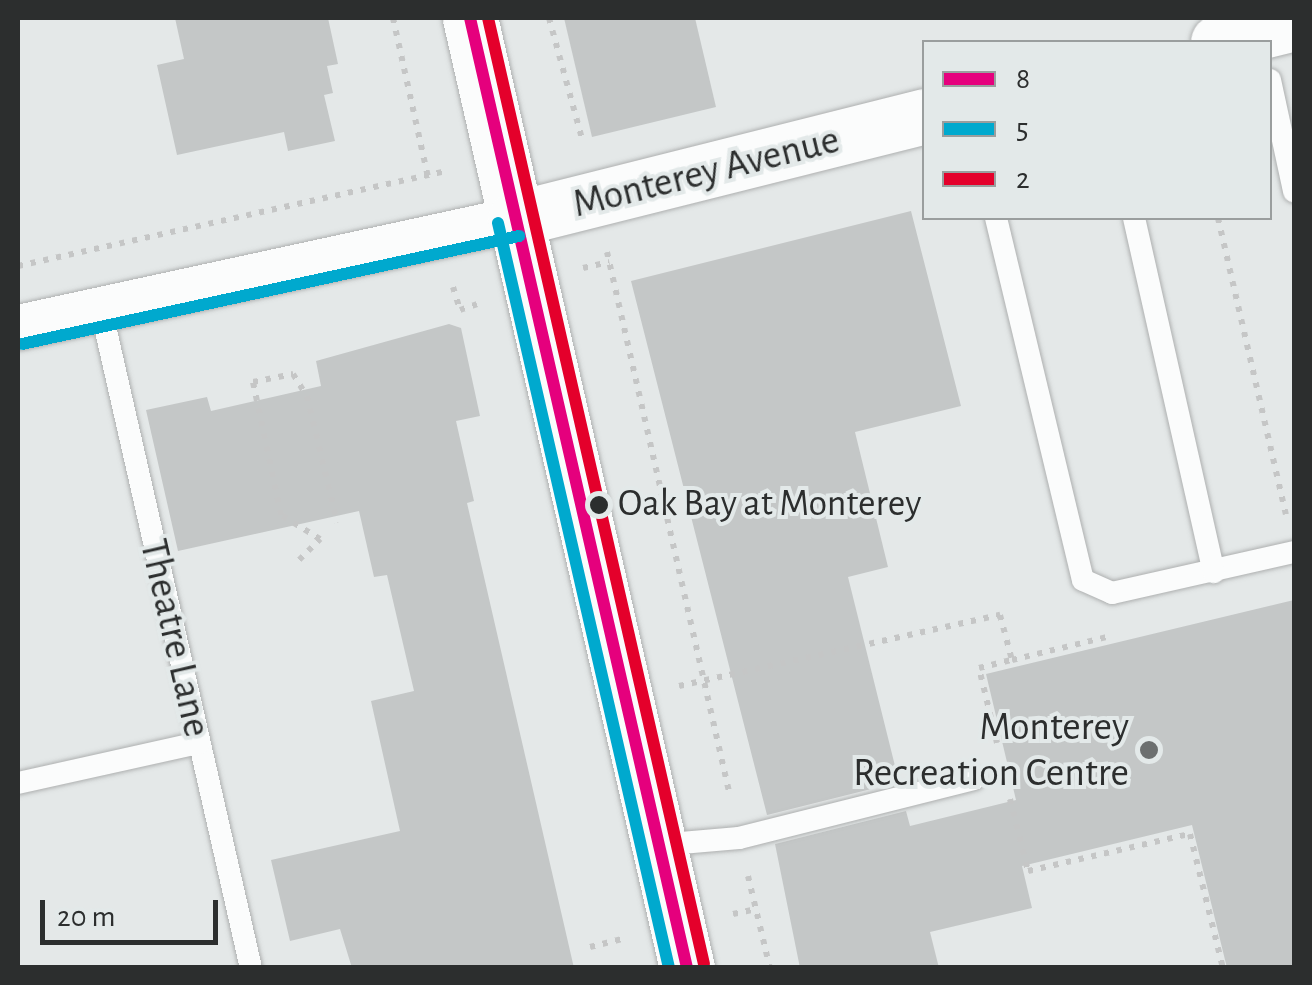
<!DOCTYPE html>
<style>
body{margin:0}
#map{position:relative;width:1312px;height:985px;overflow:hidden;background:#e4e8e8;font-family:"Alegreya Sans",sans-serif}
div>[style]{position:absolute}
.building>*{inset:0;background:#c4c7c7}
.path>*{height:6px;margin-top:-3px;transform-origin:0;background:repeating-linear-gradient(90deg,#c5c6c6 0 5px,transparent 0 13px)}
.roads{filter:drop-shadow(0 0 2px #aeb0b0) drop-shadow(0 0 2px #aeb0b0)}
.lane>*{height:22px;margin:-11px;padding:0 11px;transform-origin:11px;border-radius:11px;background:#fbfcfc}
.street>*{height:45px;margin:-22.5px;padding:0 22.5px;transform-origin:22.5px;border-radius:22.5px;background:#fbfcfc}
.secondary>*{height:55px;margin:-27.5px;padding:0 27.5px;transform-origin:27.5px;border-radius:27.5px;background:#fbfcfc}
.bus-1>*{height:12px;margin:-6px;padding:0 6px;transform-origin:6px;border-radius:6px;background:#e5007d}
.bus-2>*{height:12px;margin:-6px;padding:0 6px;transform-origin:6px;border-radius:6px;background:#00a9ce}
.bus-3>*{height:12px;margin:-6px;padding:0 6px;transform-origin:6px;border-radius:6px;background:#e4002b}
.dots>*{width:28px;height:28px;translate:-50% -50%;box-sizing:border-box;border:5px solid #e3e9e9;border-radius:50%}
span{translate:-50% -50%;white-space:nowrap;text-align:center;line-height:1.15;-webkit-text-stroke:8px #e3e9e9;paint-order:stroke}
.bus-label{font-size:38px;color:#2c2e2e}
.left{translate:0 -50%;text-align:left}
.street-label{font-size:40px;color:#2c2e2e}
.poi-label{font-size:40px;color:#2c2e2e}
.right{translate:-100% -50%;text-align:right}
.frame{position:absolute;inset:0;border:20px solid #2c2e2e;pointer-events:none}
.legend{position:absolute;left:922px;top:40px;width:350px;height:180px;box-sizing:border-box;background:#e3e9e9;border:2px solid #9a9e9e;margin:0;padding:12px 18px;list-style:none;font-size:30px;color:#2c2e2e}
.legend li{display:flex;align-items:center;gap:20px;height:50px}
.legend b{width:50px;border:2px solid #9a9e9e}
.scale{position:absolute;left:40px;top:900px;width:178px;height:45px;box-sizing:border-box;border:5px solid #2c2e2e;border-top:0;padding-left:12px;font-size:30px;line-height:35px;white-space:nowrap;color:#2c2e2e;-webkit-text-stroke:8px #e3e9e9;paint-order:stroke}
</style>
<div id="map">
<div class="building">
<div style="clip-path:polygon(175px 18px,328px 18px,338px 64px,327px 66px,333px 93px,324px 95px,335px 141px,288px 151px,284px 132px,177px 155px,157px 65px,184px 59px)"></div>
<div style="clip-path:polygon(564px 18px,695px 18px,716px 107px,592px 137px)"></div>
<div style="clip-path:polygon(911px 211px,961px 406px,855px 432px,888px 567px,848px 577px,899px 782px,767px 815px,631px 281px)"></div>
<div style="clip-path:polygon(449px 324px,461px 328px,480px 416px,456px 421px,474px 501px,467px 503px,574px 968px,352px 968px,340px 929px,290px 941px,271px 860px,400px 831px,371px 701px,414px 691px,387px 575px,374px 577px,359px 511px,178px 551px,146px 410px,207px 397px,211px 411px,321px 386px,316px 361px)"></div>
<div style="clip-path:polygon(1294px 600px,1294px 968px,1227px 968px,1192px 825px,1022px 866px,1032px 908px,930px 932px,939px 968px,800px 968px,775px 844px,906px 811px,910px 826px,1016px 800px,986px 674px)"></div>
</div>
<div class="path">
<div style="left:393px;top:18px;width:163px;rotate:77.6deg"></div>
<div style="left:549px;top:18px;width:129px;rotate:74.7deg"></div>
<div style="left:1218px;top:218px;width:304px;rotate:77.1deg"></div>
<div style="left:607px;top:252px;width:558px;rotate:77.26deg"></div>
<div style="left:18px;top:266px;width:437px;rotate:-12.5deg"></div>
<div style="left:583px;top:268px;width:27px;rotate:-13deg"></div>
<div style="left:453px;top:287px;width:24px;rotate:73deg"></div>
<div style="left:460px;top:310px;width:18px;rotate:-19deg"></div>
<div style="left:299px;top:560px;width:30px;rotate:-45deg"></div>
<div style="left:320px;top:539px;width:46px;rotate:-148.4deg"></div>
<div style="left:281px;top:515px;width:136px;rotate:-101.9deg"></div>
<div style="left:253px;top:382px;width:41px;rotate:-11.3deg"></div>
<div style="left:293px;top:374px;width:26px;rotate:58deg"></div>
<div style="left:307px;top:396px;width:130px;rotate:76.6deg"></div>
<div style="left:679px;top:686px;width:329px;rotate:-12.5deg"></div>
<div style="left:1000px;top:615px;width:47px;rotate:75.1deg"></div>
<div style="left:1012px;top:660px;width:98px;rotate:-13.6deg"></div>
<div style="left:997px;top:743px;width:77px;rotate:-103.5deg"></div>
<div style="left:979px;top:668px;width:34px;rotate:-14deg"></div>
<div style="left:1010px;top:799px;width:74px;rotate:76deg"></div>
<div style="left:1028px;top:871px;width:166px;rotate:-12.9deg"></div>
<div style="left:1190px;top:834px;width:138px;rotate:76.2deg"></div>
<div style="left:748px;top:876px;width:95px;rotate:76.6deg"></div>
<div style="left:733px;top:914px;width:24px;rotate:-12deg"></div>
<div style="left:590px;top:947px;width:34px;rotate:-14deg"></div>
</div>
<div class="roads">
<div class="lane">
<div style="left:1270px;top:80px;width:114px;rotate:77.8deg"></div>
<div style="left:996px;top:218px;width:372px;rotate:76.5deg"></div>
<div style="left:1083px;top:580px;width:32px;rotate:24deg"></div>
<div style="left:1112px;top:593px;width:187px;rotate:-12.7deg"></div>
<div style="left:1134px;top:218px;width:363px;rotate:77.3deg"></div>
<div style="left:101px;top:309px;width:676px;rotate:77.18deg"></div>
<div style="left:18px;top:783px;width:185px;rotate:-12.5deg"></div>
<div style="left:658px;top:845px;width:81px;rotate:-4.9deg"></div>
<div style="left:739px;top:838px;width:242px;rotate:-14.1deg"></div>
</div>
<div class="street">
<div style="left:18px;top:327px;width:509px;rotate:-12.26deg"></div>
</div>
<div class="secondary">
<div style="left:470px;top:18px;width:974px;rotate:77.13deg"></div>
<div style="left:1218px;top:42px;width:78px;rotate:-14deg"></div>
<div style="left:515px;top:219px;width:422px;rotate:-14.1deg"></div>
</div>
</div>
<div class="bus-1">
<div style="left:470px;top:18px;width:974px;rotate:77.13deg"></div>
</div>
<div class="bus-2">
<div style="left:498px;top:223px;width:764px;rotate:77.07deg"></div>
<div style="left:22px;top:344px;width:509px;rotate:-12.26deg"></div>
</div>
<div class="bus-3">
<div style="left:488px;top:18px;width:970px;rotate:77.14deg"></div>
</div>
<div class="dots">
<div style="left:599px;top:505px;background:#2c2e2e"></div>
<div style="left:1149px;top:750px;background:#6c6f6f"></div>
</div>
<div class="bus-label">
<span class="left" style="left:618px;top:505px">Oak Bay at Monterey</span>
</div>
<div class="street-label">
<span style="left:706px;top:172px;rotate:-14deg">Monterey Avenue</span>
<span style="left:175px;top:638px;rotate:77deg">Theatre Lane</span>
</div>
<div class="poi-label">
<span class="right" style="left:1129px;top:750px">Monterey<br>Recreation Centre</span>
</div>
<div class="frame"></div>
<ul class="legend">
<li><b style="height:12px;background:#e5007d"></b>8</li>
<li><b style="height:12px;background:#00a9ce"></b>5</li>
<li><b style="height:12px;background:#e4002b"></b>2</li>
</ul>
<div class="scale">20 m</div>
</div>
